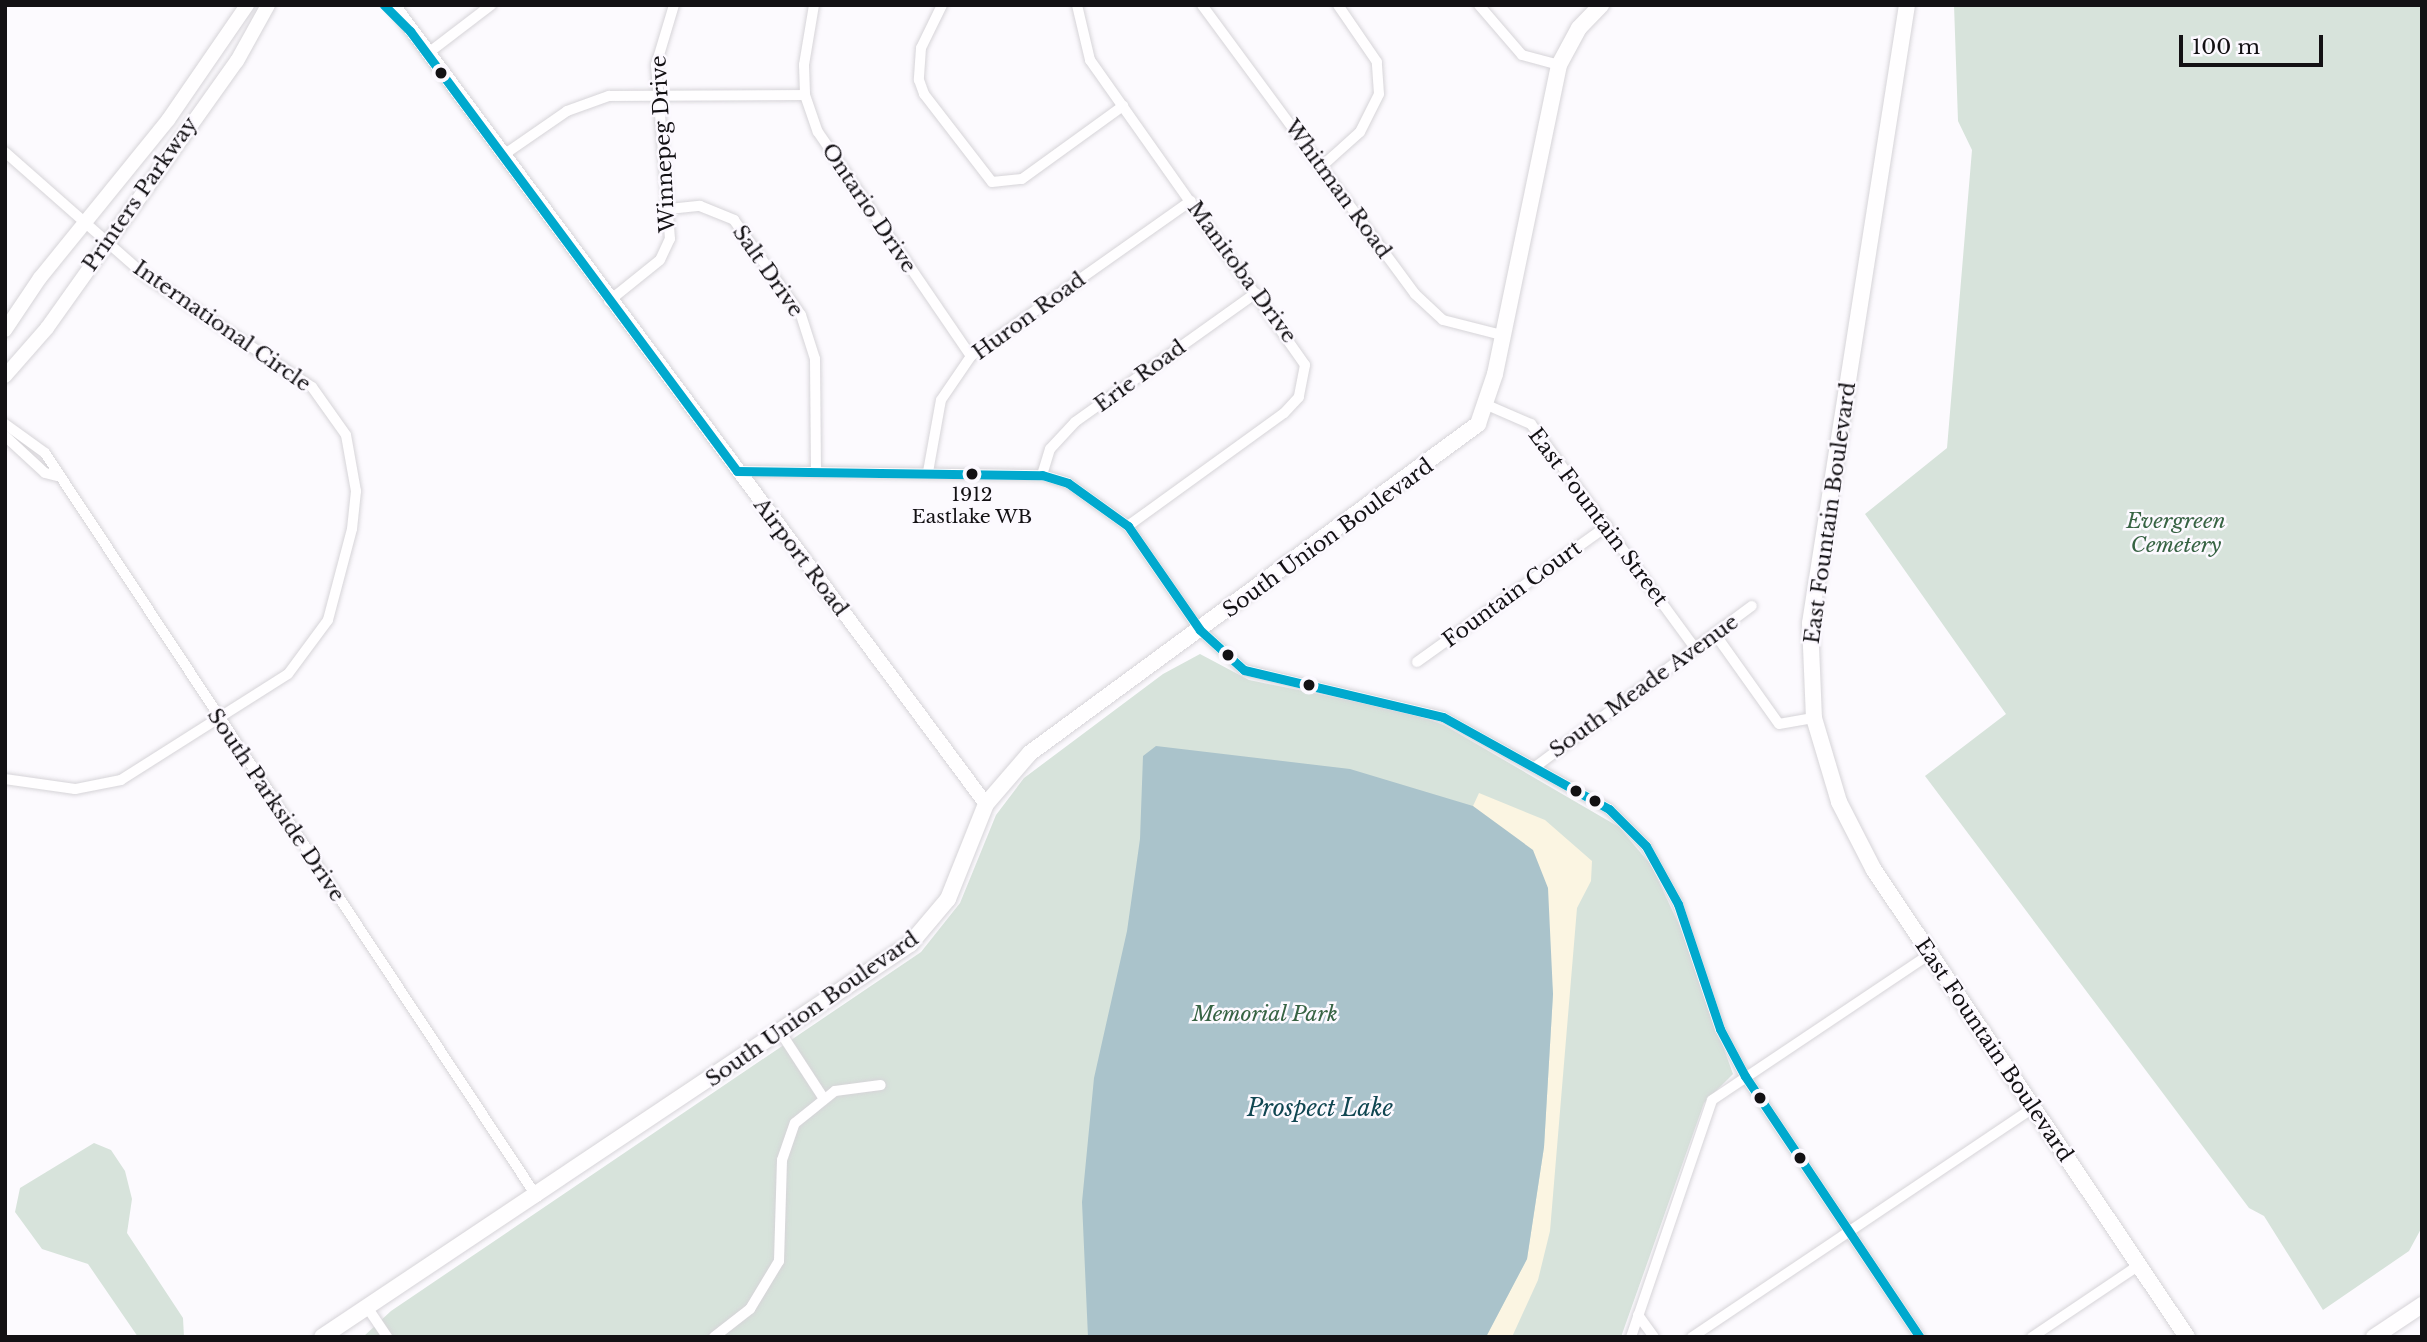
<!DOCTYPE html>
<style>
body{margin:0}
#map{position:relative;width:2427px;height:1342px;overflow:hidden;background:#fcfafe;font-family:"Libre Baskerville",serif}
div>[style]{position:absolute}
.green>*{inset:0;background:#d7e3db}
.sand>*{inset:0;background:#fbf5e2}
.water>*{inset:0;background:#aac3cb}
.roads{filter:drop-shadow(0 0 2px #d6d4d8) drop-shadow(0 0 2px #d6d4d8)}
.street>*{height:10px;margin:-5px;padding:0 5px;transform-origin:5px;border-radius:5px;background:#fffeff}
.secondary>*{height:14px;margin:-7px;padding:0 7px;transform-origin:7px;border-radius:7px;background:#fffeff}
.primary>*{height:16px;margin:-8px;padding:0 8px;transform-origin:8px;border-radius:8px;background:#fffeff}
.bus-1>*{height:9px;margin:-4.5px;padding:0 4.5px;transform-origin:4.5px;border-radius:4.5px;background:#00a9ce}
.dots>*{width:19px;height:19px;translate:-50% -50%;box-sizing:border-box;border:4px solid #fcf9ff;border-radius:50%}
span{translate:-50% -50%;white-space:nowrap;text-align:center;line-height:1.15;-webkit-text-stroke:5px #fcf9ff;paint-order:stroke}
.bus-label{font-size:19px;color:#131114}
.street-label{font-size:21px;color:#131114}
.park-label{font-size:21px;color:#376343;font-style:italic}
.water-label{font-size:23px;color:#104651;font-style:italic}
.frame{position:absolute;inset:0;border:7px solid #131114;pointer-events:none}
.scale{position:absolute;left:2179px;top:35px;width:144px;height:32px;box-sizing:border-box;border:4px solid #131114;border-top:0;padding-left:9px;font-size:21px;line-height:24px;white-space:nowrap;color:#131114;-webkit-text-stroke:5px #fcf9ff;paint-order:stroke}
</style>
<div id="map">
<div class="green">
<div style="clip-path:polygon(1954px 5px,2422px 5px,2422px 1227px,2409px 1251px,2323px 1310px,2264px 1216px,2249px 1208px,1925px 776px,2006px 714px,1865px 514px,1947px 448px,1972px 150px,1958px 121px)"></div>
<div style="clip-path:polygon(1200px 654px,1249px 680px,1407px 712px,1444px 725px,1619px 827px,1651px 865px,1681px 929px,1733px 1074px,1704px 1103px,1621px 1337px,363px 1337px,391px 1311px,921px 952px,960px 903px,996px 815px,1024px 778px,1163px 674px)"></div>
<div style="clip-path:polygon(94px 1143px,111px 1150px,125px 1171px,132px 1199px,127px 1233px,183px 1318px,184px 1337px,138px 1337px,88px 1264px,42px 1249px,15px 1212px,20px 1188px)"></div>
</div>
<div class="sand">
<div style="clip-path:polygon(1479px 793px,1545px 820px,1592px 861px,1591px 881px,1577px 908px,1550px 1231px,1538px 1280px,1512px 1337px,1486px 1337px,1527px 1259px,1544px 1147px,1553px 994px,1547px 944px,1473px 806px)"></div>
</div>
<div class="water">
<div style="clip-path:polygon(1156px 746px,1350px 769px,1473px 806px,1533px 850px,1548px 888px,1553px 994px,1544px 1147px,1527px 1259px,1486px 1337px,1088px 1337px,1082px 1202px,1094px 1078px,1127px 931px,1140px 839px,1143px 756px)"></div>
</div>
<div class="roads">
<div class="street">
<div style="left:814px;top:5px;width:61px;rotate:99.5deg"></div>
<div style="left:804px;top:65px;width:30px;rotate:88deg"></div>
<div style="left:805px;top:95px;width:39px;rotate:71deg"></div>
<div style="left:818px;top:132px;width:271px;rotate:55.7deg"></div>
<div style="left:942px;top:5px;width:48px;rotate:116deg"></div>
<div style="left:921px;top:48px;width:32px;rotate:94deg"></div>
<div style="left:919px;top:80px;width:15px;rotate:70deg"></div>
<div style="left:924px;top:94px;width:111px;rotate:52.3deg"></div>
<div style="left:992px;top:182px;width:30px;rotate:-6deg"></div>
<div style="left:1022px;top:179px;width:125px;rotate:-35.9deg"></div>
<div style="left:1077px;top:5px;width:57px;rotate:76.7deg"></div>
<div style="left:1090px;top:60px;width:373px;rotate:54.8deg"></div>
<div style="left:1305px;top:365px;width:33px;rotate:101deg"></div>
<div style="left:1299px;top:397px;width:22px;rotate:133deg"></div>
<div style="left:1284px;top:413px;width:193px;rotate:144.1deg"></div>
<div style="left:1202px;top:5px;width:359px;rotate:53.6deg"></div>
<div style="left:1415px;top:294px;width:38px;rotate:43deg"></div>
<div style="left:1443px;top:320px;width:61px;rotate:14.3deg"></div>
<div style="left:1479px;top:5px;width:66px;rotate:49.3deg"></div>
<div style="left:1522px;top:55px;width:38px;rotate:15deg"></div>
<div style="left:427px;top:54px;width:81px;rotate:-37.4deg"></div>
<div style="left:5px;top:152px;width:189px;rotate:41.4deg"></div>
<div style="left:147px;top:277px;width:198px;rotate:33.7deg"></div>
<div style="left:312px;top:387px;width:59px;rotate:54.7deg"></div>
<div style="left:346px;top:435px;width:57px;rotate:79.9deg"></div>
<div style="left:356px;top:491px;width:38px;rotate:96deg"></div>
<div style="left:352px;top:529px;width:94px;rotate:104.8deg"></div>
<div style="left:328px;top:620px;width:67px;rotate:126.5deg"></div>
<div style="left:288px;top:674px;width:198px;rotate:147.6deg"></div>
<div style="left:121px;top:780px;width:47px;rotate:168.9deg"></div>
<div style="left:75px;top:789px;width:71px;rotate:-171.9deg"></div>
<div style="left:502px;top:156px;width:79px;rotate:-34.7deg"></div>
<div style="left:567px;top:111px;width:45px;rotate:-19.7deg"></div>
<div style="left:609px;top:96px;width:196px;rotate:-0.3deg"></div>
<div style="left:1321px;top:167px;width:52px;rotate:-41.9deg"></div>
<div style="left:1360px;top:132px;width:42px;rotate:-63.4deg"></div>
<div style="left:1379px;top:94px;width:32px;rotate:-94deg"></div>
<div style="left:1377px;top:62px;width:69px;rotate:-124.4deg"></div>
<div style="left:669px;top:209px;width:31px;rotate:-6deg"></div>
<div style="left:700px;top:206px;width:37px;rotate:22deg"></div>
<div style="left:734px;top:220px;width:116px;rotate:54.8deg"></div>
<div style="left:801px;top:315px;width:46px;rotate:72.3deg"></div>
<div style="left:815px;top:359px;width:112px;rotate:89.5deg"></div>
<div style="left:609px;top:301px;width:65px;rotate:-38.8deg"></div>
<div style="left:660px;top:260px;width:23px;rotate:-65deg"></div>
<div style="left:670px;top:239px;width:175px;rotate:-94.6deg"></div>
<div style="left:656px;top:65px;width:63px;rotate:-73.3deg"></div>
<div style="left:1487px;top:405px;width:48px;rotate:23.4deg"></div>
<div style="left:1531px;top:424px;width:278px;rotate:53.8deg"></div>
<div style="left:5px;top:424px;width:49px;rotate:35.9deg"></div>
<div style="left:45px;top:453px;width:892px;rotate:56.52deg"></div>
<div style="left:5px;top:436px;width:54px;rotate:42.8deg"></div>
<div style="left:45px;top:473px;width:12px;rotate:14deg"></div>
<div style="left:737px;top:471px;width:305px;rotate:0.8deg"></div>
<div style="left:1042px;top:475px;width:27px;rotate:17deg"></div>
<div style="left:1068px;top:483px;width:74px;rotate:35.6deg"></div>
<div style="left:1128px;top:526px;width:126px;rotate:55.3deg"></div>
<div style="left:1200px;top:630px;width:59px;rotate:42.3deg"></div>
<div style="left:1244px;top:670px;width:204px;rotate:13.3deg"></div>
<div style="left:1443px;top:717px;width:190px;rotate:29deg"></div>
<div style="left:1609px;top:809px;width:52px;rotate:45deg"></div>
<div style="left:1646px;top:846px;width:66px;rotate:61.1deg"></div>
<div style="left:1678px;top:904px;width:132px;rotate:71.4deg"></div>
<div style="left:1720px;top:1029px;width:53px;rotate:62deg"></div>
<div style="left:1745px;top:1076px;width:314px;rotate:56.2deg"></div>
<div style="left:928px;top:472px;width:73px;rotate:-79.8deg"></div>
<div style="left:941px;top:400px;width:53px;rotate:-55.7deg"></div>
<div style="left:971px;top:356px;width:269px;rotate:-35.2deg"></div>
<div style="left:1042px;top:475px;width:27px;rotate:-73deg"></div>
<div style="left:1050px;top:449px;width:37px;rotate:-47deg"></div>
<div style="left:1075px;top:422px;width:222px;rotate:-35.5deg"></div>
<div style="left:1715px;top:634px;width:110px;rotate:54.6deg"></div>
<div style="left:1779px;top:724px;width:36px;rotate:-10deg"></div>
<div style="left:1417px;top:662px;width:234px;rotate:-35.6deg"></div>
<div style="left:1535px;top:767px;width:270px;rotate:-36.6deg"></div>
<div style="left:781px;top:1033px;width:75px;rotate:56.9deg"></div>
<div style="left:367px;top:1307px;width:36px;rotate:56deg"></div>
<div style="left:1638px;top:1315px;width:27px;rotate:54deg"></div>
<div style="left:714px;top:1337px;width:46px;rotate:-37.9deg"></div>
<div style="left:750px;top:1309px;width:56px;rotate:-58.9deg"></div>
<div style="left:779px;top:1261px;width:101px;rotate:-88.3deg"></div>
<div style="left:782px;top:1160px;width:39px;rotate:-71deg"></div>
<div style="left:795px;top:1123px;width:51px;rotate:-38.7deg"></div>
<div style="left:835px;top:1091px;width:46px;rotate:-7.4deg"></div>
<div style="left:1631px;top:1337px;width:250px;rotate:-71.1deg"></div>
<div style="left:1712px;top:1100px;width:262px;rotate:-33.8deg"></div>
<div style="left:1692px;top:1337px;width:411px;rotate:-33.9deg"></div>
<div style="left:2032px;top:1337px;width:129px;rotate:-33.9deg"></div>
</div>
<div class="secondary">
<div style="left:393px;top:5px;width:995px;rotate:53.42deg"></div>
<div style="left:5px;top:330px;width:63px;rotate:-56.1deg"></div>
<div style="left:40px;top:278px;width:203px;rotate:-51deg"></div>
<div style="left:168px;top:120px;width:140px;rotate:-55.5deg"></div>
<div style="left:5px;top:376px;width:64px;rotate:-48.8deg"></div>
<div style="left:47px;top:328px;width:328px;rotate:-54.6deg"></div>
<div style="left:237px;top:61px;width:64px;rotate:-61deg"></div>
</div>
<div class="primary">
<div style="left:1907px;top:5px;width:626px;rotate:98.92deg"></div>
<div style="left:1810px;top:623px;width:95px;rotate:87.6deg"></div>
<div style="left:1814px;top:718px;width:88px;rotate:73.4deg"></div>
<div style="left:1839px;top:802px;width:76px;rotate:62.8deg"></div>
<div style="left:1874px;top:870px;width:562px;rotate:56.17deg"></div>
<div style="left:322px;top:1337px;width:707px;rotate:-33.76deg"></div>
<div style="left:910px;top:944px;width:59px;rotate:-49.8deg"></div>
<div style="left:948px;top:899px;width:102px;rotate:-68.2deg"></div>
<div style="left:986px;top:804px;width:67px;rotate:-49.2deg"></div>
<div style="left:1030px;top:753px;width:556px;rotate:-36.29deg"></div>
<div style="left:1478px;top:424px;width:53px;rotate:-71.2deg"></div>
<div style="left:1495px;top:374px;width:316px;rotate:-78.3deg"></div>
<div style="left:1559px;top:65px;width:42px;rotate:-61.6deg"></div>
<div style="left:1579px;top:28px;width:32px;rotate:-46deg"></div>
<div style="left:2374px;top:1337px;width:58px;rotate:-33.7deg"></div>
</div>
</div>
<div class="bus-1">
<div style="left:384px;top:5px;width:37px;rotate:45deg"></div>
<div style="left:410px;top:31px;width:548px;rotate:53.38deg"></div>
<div style="left:737px;top:471px;width:305px;rotate:0.8deg"></div>
<div style="left:1042px;top:475px;width:27px;rotate:17deg"></div>
<div style="left:1068px;top:483px;width:74px;rotate:35.6deg"></div>
<div style="left:1128px;top:526px;width:126px;rotate:55.3deg"></div>
<div style="left:1200px;top:630px;width:59px;rotate:42.3deg"></div>
<div style="left:1244px;top:670px;width:204px;rotate:13.3deg"></div>
<div style="left:1443px;top:717px;width:190px;rotate:29deg"></div>
<div style="left:1609px;top:809px;width:52px;rotate:45deg"></div>
<div style="left:1646px;top:846px;width:66px;rotate:61.1deg"></div>
<div style="left:1678px;top:904px;width:132px;rotate:71.4deg"></div>
<div style="left:1720px;top:1029px;width:53px;rotate:62deg"></div>
<div style="left:1745px;top:1076px;width:314px;rotate:56.2deg"></div>
</div>
<div class="dots">
<div style="left:441px;top:73px;background:#131114"></div>
<div style="left:972px;top:474px;background:#131114"></div>
<div style="left:1228px;top:655px;background:#131114"></div>
<div style="left:1309px;top:685px;background:#131114"></div>
<div style="left:1576px;top:791px;background:#131114"></div>
<div style="left:1595px;top:801px;background:#131114"></div>
<div style="left:1760px;top:1098px;background:#131114"></div>
<div style="left:1800px;top:1158px;background:#131114"></div>
</div>
<div class="bus-label">
<span style="left:972px;top:506px">1912<br>Eastlake WB</span>
</div>
<div class="street-label">
<span style="left:663px;top:144px;rotate:-93deg">Winnepeg Drive</span>
<span style="left:1338px;top:189px;rotate:54deg">Whitman Road</span>
<span style="left:140px;top:194px;rotate:-55deg">Printers Parkway</span>
<span style="left:869px;top:208px;rotate:56deg">Ontario Drive</span>
<span style="left:768px;top:271px;rotate:55deg">Salt Drive</span>
<span style="left:1242px;top:272px;rotate:54deg">Manitoba Drive</span>
<span style="left:1029px;top:316px;rotate:-36deg">Huron Road</span>
<span style="left:222px;top:326px;rotate:35deg">International Circle</span>
<span style="left:1140px;top:376px;rotate:-36deg">Erie Road</span>
<span style="left:1830px;top:513px;rotate:-82deg">East Fountain Boulevard</span>
<span style="left:1598px;top:517px;rotate:53deg">East Fountain Street</span>
<span style="left:1328px;top:538px;rotate:-36deg">South Union Boulevard</span>
<span style="left:801px;top:557px;rotate:53deg">Airport Road</span>
<span style="left:1512px;top:594px;rotate:-36deg">Fountain Court</span>
<span style="left:1644px;top:686px;rotate:-36deg">South Meade Avenue</span>
<span style="left:276px;top:805px;rotate:56deg">South Parkside Drive</span>
<span style="left:812px;top:1009px;rotate:-35deg">South Union Boulevard</span>
<span style="left:1994px;top:1050px;rotate:56deg">East Fountain Boulevard</span>
</div>
<div class="park-label">
<span style="left:2176px;top:533px">Evergreen<br>Cemetery</span>
<span style="left:1265px;top:1014px">Memorial Park</span>
</div>
<div class="water-label">
<span style="left:1320px;top:1108px">Prospect Lake</span>
</div>
<div class="frame"></div>
<div class="scale">100 m</div>
</div>
